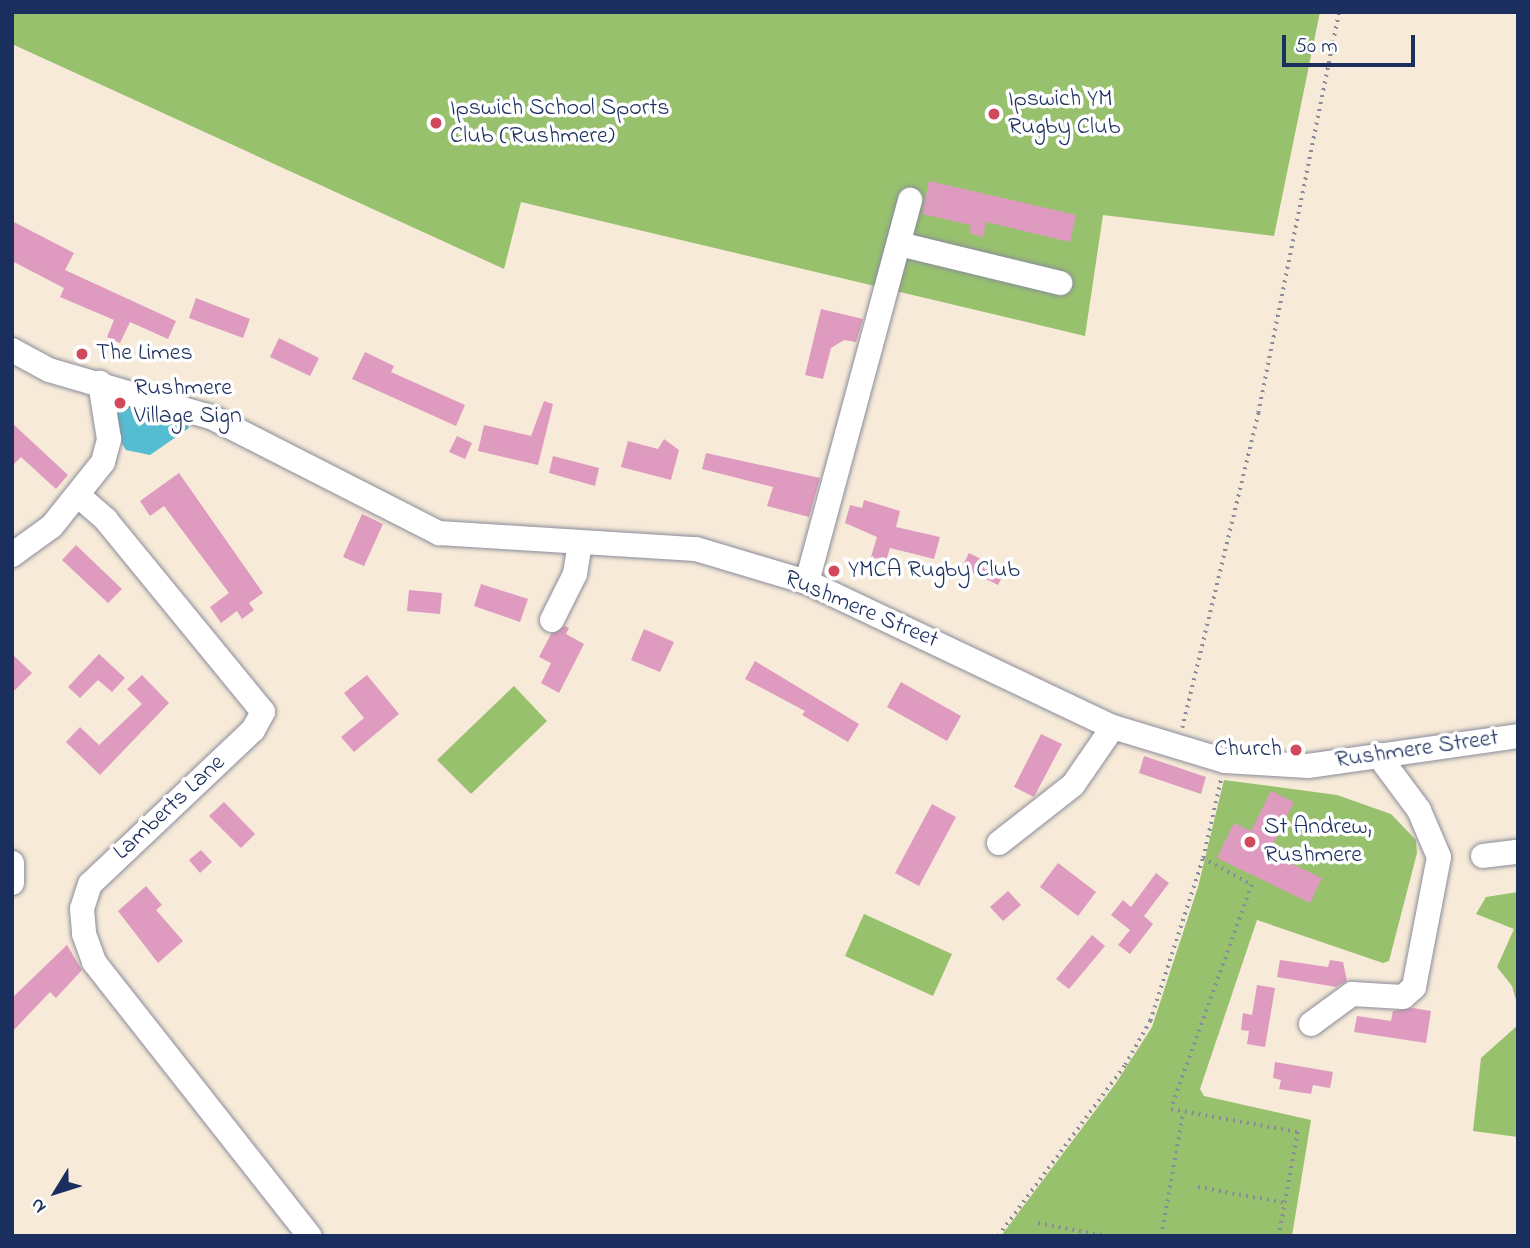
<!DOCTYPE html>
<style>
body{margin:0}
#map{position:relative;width:1530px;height:1248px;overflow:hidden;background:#f7ead8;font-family:"Indie Flower",sans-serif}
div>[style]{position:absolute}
.green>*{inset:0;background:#98c16e}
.water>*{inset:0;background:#55bdd2}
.building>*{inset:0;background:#de9bbf}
.path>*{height:3.5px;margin-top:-1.75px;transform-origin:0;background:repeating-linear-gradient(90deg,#898c9b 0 2px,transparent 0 7px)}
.roads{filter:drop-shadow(0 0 2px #898c9b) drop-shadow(0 0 2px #898c9b)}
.minor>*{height:24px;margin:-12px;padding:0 12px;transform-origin:12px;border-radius:12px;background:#fff}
.dots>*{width:19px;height:19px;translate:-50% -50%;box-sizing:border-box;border:4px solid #fff;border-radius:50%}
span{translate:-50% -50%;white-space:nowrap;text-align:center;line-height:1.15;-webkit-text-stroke:7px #fff;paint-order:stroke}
.poi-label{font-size:24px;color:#1b2f5e}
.left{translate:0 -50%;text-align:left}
.right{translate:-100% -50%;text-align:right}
.street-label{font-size:24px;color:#1b2f5e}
.frame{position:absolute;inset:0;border:14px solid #1b2f5e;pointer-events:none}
.north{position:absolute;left:21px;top:1157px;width:70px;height:70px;-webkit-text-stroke:5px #fff;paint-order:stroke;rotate:232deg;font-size:19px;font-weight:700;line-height:28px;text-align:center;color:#1b2f5e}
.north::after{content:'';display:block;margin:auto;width:24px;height:32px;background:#1b2f5e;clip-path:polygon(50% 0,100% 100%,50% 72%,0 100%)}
.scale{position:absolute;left:1282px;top:35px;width:133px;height:32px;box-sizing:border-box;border:4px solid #1b2f5e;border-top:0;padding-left:9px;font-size:21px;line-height:24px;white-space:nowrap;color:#1b2f5e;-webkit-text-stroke:5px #fff;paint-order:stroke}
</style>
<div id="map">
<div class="green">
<div style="clip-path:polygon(12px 12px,1320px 12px,1274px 236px,1103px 215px,1085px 336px,521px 202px,504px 269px,12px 44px)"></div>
<div style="clip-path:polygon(514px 686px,547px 721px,471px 794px,437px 760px)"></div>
<div style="clip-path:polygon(1224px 780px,1337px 795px,1391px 814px,1416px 840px,1417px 853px,1389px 961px,1383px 963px,1257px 920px,1200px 1089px,1204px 1096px,1311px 1120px,1292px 1236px,1001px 1236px,1116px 1083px,1152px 1027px,1198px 887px)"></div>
<div style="clip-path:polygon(1518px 892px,1518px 1007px,1512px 986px,1497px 967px,1514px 929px,1476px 914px,1486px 897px)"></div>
<div style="clip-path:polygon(864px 914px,952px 954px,933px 996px,845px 956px)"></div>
<div style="clip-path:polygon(1518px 1025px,1518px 1137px,1473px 1131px,1481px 1058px)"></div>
</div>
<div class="water">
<div style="clip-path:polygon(126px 404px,187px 422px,189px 428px,150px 455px,126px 450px,114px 431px,116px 415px)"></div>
</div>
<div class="building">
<div style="clip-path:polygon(929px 181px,1076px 215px,1070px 242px,986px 222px,983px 237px,969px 233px,971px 225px,922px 214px)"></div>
<div style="clip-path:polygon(12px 221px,74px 253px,65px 270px,176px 321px,168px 339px,130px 322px,120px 343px,107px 337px,114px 320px,60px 297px,64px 288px,12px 261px)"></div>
<div style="clip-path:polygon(196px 298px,250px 319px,243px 338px,189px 318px)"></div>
<div style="clip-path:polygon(821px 309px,863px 319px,856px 342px,844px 340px,831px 348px,823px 379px,805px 375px)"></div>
<div style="clip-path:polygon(279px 338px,319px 358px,310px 376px,270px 357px)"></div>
<div style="clip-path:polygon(365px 352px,394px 366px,391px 372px,465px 405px,456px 426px,352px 379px)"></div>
<div style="clip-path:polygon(544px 401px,553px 404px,538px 465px,478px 451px,484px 425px,531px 436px)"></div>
<div style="clip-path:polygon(12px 423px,68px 475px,56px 489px,21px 457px,12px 466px)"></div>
<div style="clip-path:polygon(457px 436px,472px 443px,465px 459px,449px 452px)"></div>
<div style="clip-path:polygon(664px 439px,679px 450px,671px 480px,621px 467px,628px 441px,658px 449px)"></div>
<div style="clip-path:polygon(706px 453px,820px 478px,809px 517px,767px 506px,773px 487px,702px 469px)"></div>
<div style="clip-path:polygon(553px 456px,599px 468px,595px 486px,549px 473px)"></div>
<div style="clip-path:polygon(179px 473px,263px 593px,249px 603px,254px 610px,242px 619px,237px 611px,221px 623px,210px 607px,229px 593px,164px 506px,150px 516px,140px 501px)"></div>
<div style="clip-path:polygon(864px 500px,900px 511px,896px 527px,940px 537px,934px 559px,890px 548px,886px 561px,871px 557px,877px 537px,845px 523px,850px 505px,862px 508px)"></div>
<div style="clip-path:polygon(362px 514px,383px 524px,364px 566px,343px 557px)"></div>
<div style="clip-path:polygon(76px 545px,122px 589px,108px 603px,62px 560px)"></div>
<div style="clip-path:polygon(969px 553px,1005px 571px,998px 585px,962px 567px)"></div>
<div style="clip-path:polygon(481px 584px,528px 599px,520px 622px,474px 606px)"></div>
<div style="clip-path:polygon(409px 590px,442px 593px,440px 614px,407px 611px)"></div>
<div style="clip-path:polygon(565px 626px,569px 628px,566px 634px,584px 644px,559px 693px,541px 683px,551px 663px,539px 657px,551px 634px)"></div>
<div style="clip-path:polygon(644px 629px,674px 642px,660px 672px,631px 660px)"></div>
<div style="clip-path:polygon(12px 654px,32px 673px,12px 693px)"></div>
<div style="clip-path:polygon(99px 654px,125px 678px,112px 692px,98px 680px,80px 698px,68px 687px)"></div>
<div style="clip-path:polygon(755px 661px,859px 724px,848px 742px,802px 715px,805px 711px,745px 679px)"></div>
<div style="clip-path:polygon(142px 675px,169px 703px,100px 775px,66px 742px,80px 727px,99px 745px,142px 704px,127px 689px)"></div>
<div style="clip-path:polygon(367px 675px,399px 714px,354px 752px,341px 737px,364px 718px,344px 693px)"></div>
<div style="clip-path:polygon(901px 682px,961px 716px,947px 741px,887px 707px)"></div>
<div style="clip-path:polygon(1041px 734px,1062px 744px,1034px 797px,1014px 787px)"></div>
<div style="clip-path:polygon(1144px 756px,1206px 777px,1201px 794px,1139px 773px)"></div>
<div style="clip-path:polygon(1271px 791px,1294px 802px,1269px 853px,1322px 878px,1310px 903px,1217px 858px,1234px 823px,1251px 831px)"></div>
<div style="clip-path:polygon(224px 802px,255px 834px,241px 848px,209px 816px)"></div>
<div style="clip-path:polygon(932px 804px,956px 817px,919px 886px,895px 873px)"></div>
<div style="clip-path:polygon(201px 850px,212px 862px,200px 873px,189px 860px)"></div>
<div style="clip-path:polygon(1058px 863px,1096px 892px,1078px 916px,1040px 887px)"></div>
<div style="clip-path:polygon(1156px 873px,1169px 883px,1144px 916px,1153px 924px,1130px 954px,1118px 945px,1130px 930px,1111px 915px,1123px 900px,1131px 907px)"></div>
<div style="clip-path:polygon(146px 886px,162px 905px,156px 910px,183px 941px,158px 963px,118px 911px)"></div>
<div style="clip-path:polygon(1008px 891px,1021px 905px,1003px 921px,990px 907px)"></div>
<div style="clip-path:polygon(1092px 935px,1105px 946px,1069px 989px,1056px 979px)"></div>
<div style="clip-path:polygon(67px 945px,82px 970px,56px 998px,50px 992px,12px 1032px,12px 998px)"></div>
<div style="clip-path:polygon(1280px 960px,1328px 967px,1330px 960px,1343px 962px,1347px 981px,1336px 987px,1277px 977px)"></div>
<div style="clip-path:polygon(1257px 985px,1275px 988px,1265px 1047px,1247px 1044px,1249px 1031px,1241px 1030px,1243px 1013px,1252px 1015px)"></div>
<div style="clip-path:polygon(1413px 1008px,1431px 1011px,1426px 1043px,1354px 1032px,1357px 1016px,1391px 1021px,1393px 1011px)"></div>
<div style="clip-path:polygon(1275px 1062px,1333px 1072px,1330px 1088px,1313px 1085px,1311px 1094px,1279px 1089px,1281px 1080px,1273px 1078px)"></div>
</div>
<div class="path">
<div style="left:1182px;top:728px;width:324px;rotate:-76.4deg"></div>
<div style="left:1258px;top:413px;width:409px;rotate:-78.6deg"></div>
<div style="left:1203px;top:858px;width:56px;rotate:28.9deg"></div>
<div style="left:1252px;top:885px;width:238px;rotate:109.9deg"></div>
<div style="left:1171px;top:1109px;width:129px;rotate:10.3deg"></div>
<div style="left:1298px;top:1132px;width:106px;rotate:100.4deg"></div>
<div style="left:1198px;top:1187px;width:88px;rotate:10.4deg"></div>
<div style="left:1038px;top:1223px;width:69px;rotate:10.8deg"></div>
<div style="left:998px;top:1236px;width:213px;rotate:-53.4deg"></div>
<div style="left:1125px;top:1065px;width:51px;rotate:-60.4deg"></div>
<div style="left:1150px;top:1021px;width:171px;rotate:-72deg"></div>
<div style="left:1203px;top:858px;width:81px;rotate:-77.2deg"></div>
<div style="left:1161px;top:1236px;width:126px;rotate:-79.9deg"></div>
</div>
<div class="roads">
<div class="minor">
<div style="left:899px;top:244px;width:166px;rotate:13.6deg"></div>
<div style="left:12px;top:350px;width:42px;rotate:28.4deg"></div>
<div style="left:49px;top:370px;width:169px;rotate:16.2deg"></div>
<div style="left:211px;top:417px;width:256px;rotate:27deg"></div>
<div style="left:439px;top:533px;width:257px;rotate:3.6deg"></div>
<div style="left:696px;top:549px;width:116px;rotate:16.6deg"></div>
<div style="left:807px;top:582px;width:339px;rotate:25.4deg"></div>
<div style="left:1113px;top:727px;width:117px;rotate:16.9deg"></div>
<div style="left:1225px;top:761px;width:83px;rotate:3.4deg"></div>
<div style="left:1308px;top:766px;width:212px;rotate:-8.1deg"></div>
<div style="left:80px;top:497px;width:35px;rotate:41deg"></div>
<div style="left:106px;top:520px;width:248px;rotate:50.7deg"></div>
<div style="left:263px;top:712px;width:21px;rotate:119deg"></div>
<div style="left:253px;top:730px;width:224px;rotate:136.6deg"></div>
<div style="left:90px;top:884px;width:26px;rotate:108deg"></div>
<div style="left:82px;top:909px;width:25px;rotate:85deg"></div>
<div style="left:84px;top:934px;width:30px;rotate:70deg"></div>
<div style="left:94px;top:962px;width:349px;rotate:51.8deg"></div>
<div style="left:12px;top:555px;width:49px;rotate:-35.9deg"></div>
<div style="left:52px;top:526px;width:82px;rotate:-51.4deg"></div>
<div style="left:103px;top:462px;width:24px;rotate:-75deg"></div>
<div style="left:109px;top:439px;width:57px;rotate:-99.1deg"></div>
<div style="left:807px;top:582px;width:396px;rotate:-74.9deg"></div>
<div style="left:552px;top:620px;width:51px;rotate:-63.4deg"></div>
<div style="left:575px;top:574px;width:32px;rotate:-81deg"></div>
<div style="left:999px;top:843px;width:94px;rotate:-38.1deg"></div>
<div style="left:1073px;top:785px;width:70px;rotate:-55.4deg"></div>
<div style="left:1483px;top:856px;width:35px;rotate:-7deg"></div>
<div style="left:12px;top:863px;width:20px;rotate:90deg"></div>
<div style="left:1311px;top:1024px;width:51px;rotate:-36.2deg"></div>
<div style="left:1352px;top:994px;width:51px;rotate:3.4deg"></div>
<div style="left:1403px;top:997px;width:15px;rotate:-42deg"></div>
<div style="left:1414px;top:987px;width:132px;rotate:-79.1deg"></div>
<div style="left:1439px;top:857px;width:51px;rotate:-113.1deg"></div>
<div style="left:1419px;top:810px;width:69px;rotate:-126.7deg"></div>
</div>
</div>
<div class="dots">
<div style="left:994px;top:114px;background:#d1495b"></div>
<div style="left:436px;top:123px;background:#d1495b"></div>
<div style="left:82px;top:354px;background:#d1495b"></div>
<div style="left:120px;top:403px;background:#d1495b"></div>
<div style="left:834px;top:571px;background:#d1495b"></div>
<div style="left:1296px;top:750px;background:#d1495b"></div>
<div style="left:1250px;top:842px;background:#d1495b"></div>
</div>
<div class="poi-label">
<span class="left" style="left:1008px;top:114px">Ipswich YM<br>Rugby Club</span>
<span class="left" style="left:450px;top:123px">Ipswich School Sports<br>Club (Rushmere)</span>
<span class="left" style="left:96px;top:354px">The Limes</span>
<span class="left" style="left:134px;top:403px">Rushmere<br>Village Sign</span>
<span class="left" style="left:848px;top:571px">YMCA Rugby Club</span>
<span class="right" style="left:1282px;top:750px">Church</span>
<span class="left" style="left:1264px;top:842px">St Andrew,<br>Rushmere</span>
</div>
<div class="street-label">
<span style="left:861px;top:610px;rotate:23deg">Rushmere Street</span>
<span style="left:1417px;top:750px;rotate:-8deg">Rushmere Street</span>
<span style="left:170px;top:808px;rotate:-43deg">Lamberts Lane</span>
</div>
<div class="frame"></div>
<div class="north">N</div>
<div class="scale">50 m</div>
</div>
